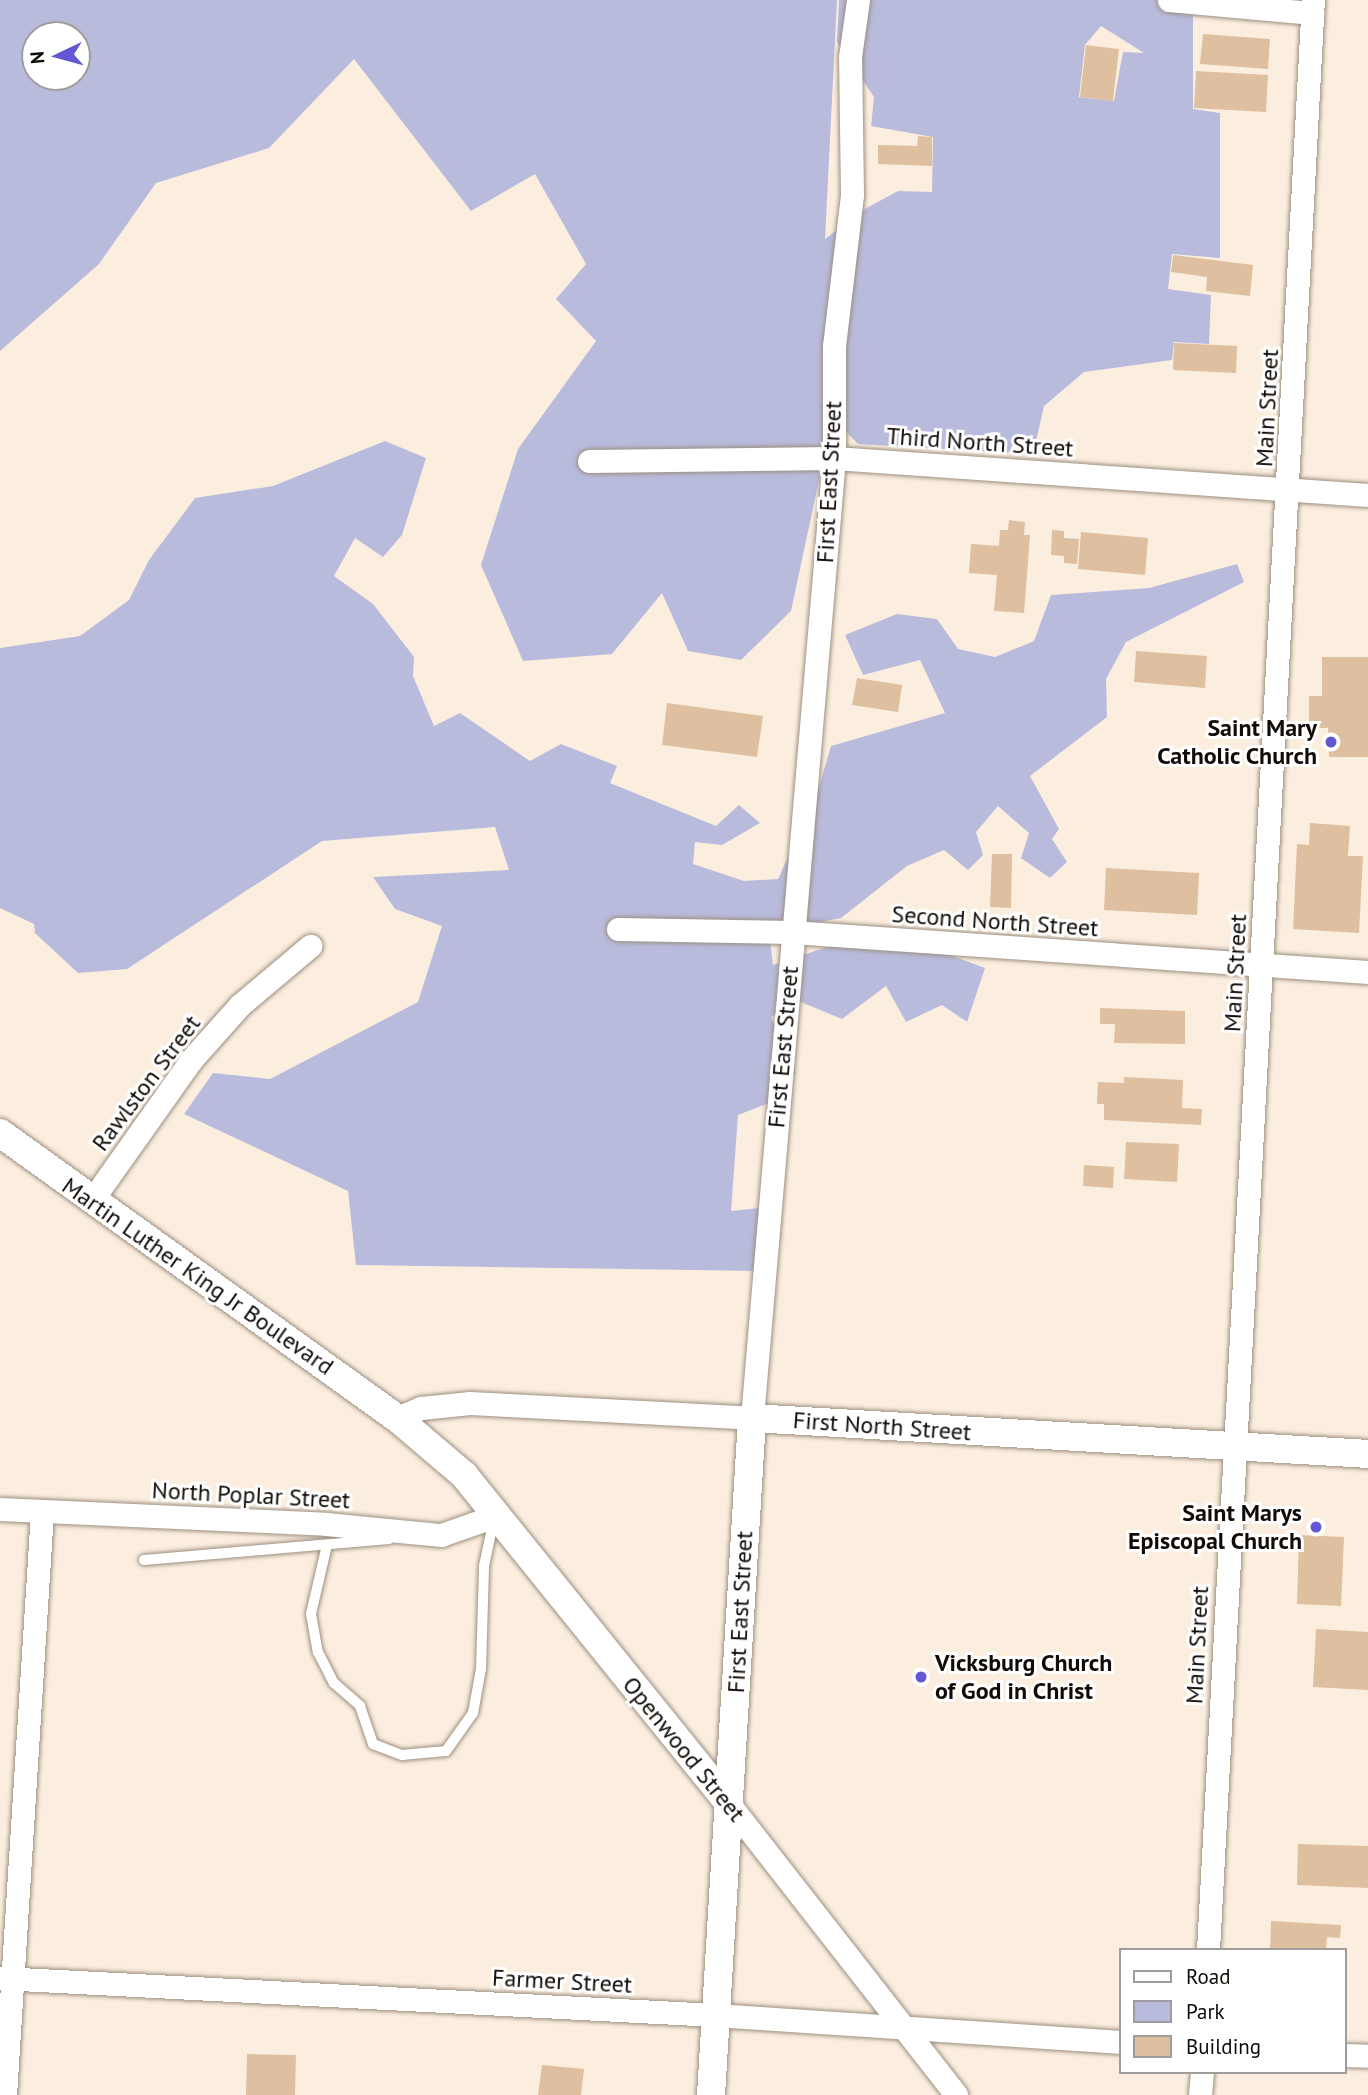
<!DOCTYPE html>
<style>
body{margin:0}
#map{position:relative;width:1368px;height:2095px;overflow:hidden;background:#fceedf;font-family:"PT Sans",sans-serif}
div>[style]{position:absolute}
.green>*{inset:0;background:#b9bbdd}
.building>*{inset:0;background:#debf9f}
.roads{filter:drop-shadow(0 0 2px #9c8f81) drop-shadow(0 0 2px #9c8f81)}
.service>*{height:10px;margin:-5px;padding:0 5px;transform-origin:5px;border-radius:5px;background:#fff}
.minor>*{height:23px;margin:-11.5px;padding:0 11.5px;transform-origin:11.5px;border-radius:11.5px;background:#fff}
.tertiary>*{height:28px;margin:-14px;padding:0 14px;transform-origin:14px;border-radius:14px;background:#fff}
.dots>*{width:19px;height:19px;translate:-50% -50%;box-sizing:border-box;border:4px solid #fff;border-radius:50%}
span{translate:-50% -50%;white-space:nowrap;text-align:center;line-height:1.15;-webkit-text-stroke:6px #fff;paint-order:stroke}
.street-label{font-size:24px;color:#100b07}
.poi-label{font-size:24px;color:#100b07;font-weight:700}
.right{translate:-100% -50%;text-align:right}
.left{translate:0 -50%;text-align:left}
.legend{position:absolute;left:1119px;top:1948px;width:228px;height:126px;box-sizing:border-box;background:#fff;border:2px solid #9f9d9c;margin:0;padding:9px 12px;list-style:none;font-size:21px;color:#100b07}
.legend li{display:flex;align-items:center;gap:14px;height:35px}
.legend b{width:35px;border:2px solid #9f9d9c}
.north{position:absolute;left:21px;top:21px;width:70px;height:70px;box-sizing:border-box;background:#fff;border:2px solid #9f9d9c;border-radius:50%;rotate:265deg;font-size:19px;font-weight:700;line-height:28px;text-align:center;color:#100b07}
.north::after{content:'';display:block;margin:auto;width:24px;height:32px;background:#6259d2;clip-path:polygon(50% 0,100% 100%,50% 72%,0 100%)}
</style>
<div id="map">
<div class="green">
<div style="clip-path:polygon(evenodd,0 0,837px 0,825px 239px,846px 223px,831px 424px,791px 611px,741px 660px,688px 651px,662px 593px,612px 654px,523px 661px,481px 565px,518px 449px,596px 341px,556px 299px,586px 264px,535px 174px,471px 211px,354px 59px,269px 148px,156px 183px,99px 264px,0 351px,0 0,35px 35px,77px 35px,77px 77px,35px 77px,35px 35px)"></div>
<div style="clip-path:polygon(evenodd,839px 0,1193px 0,1193px 109px,1220px 113px,1220px 258px,1172px 254px,1168px 289px,1211px 295px,1209px 344px,1174px 342px,1172px 360px,1084px 372px,1044px 406px,1033px 454px,858px 444px,836px 421px,850px 217px,898px 191px,932px 192px,933px 137px,871px 126px,874px 97px,837px 42px,839px 0,1101px 26px,1144px 53px,1123px 52px,1114px 101px,1079px 97px,1085px 45px,1101px 26px)"></div>
<div style="clip-path:polygon(385px 441px,426px 458px,402px 535px,383px 557px,355px 538px,334px 576px,373px 604px,414px 657px,413px 676px,434px 726px,460px 713px,530px 761px,561px 744px,617px 766px,610px 783px,716px 826px,739px 805px,760px 823px,722px 845px,695px 842px,693px 864px,744px 881px,778px 879px,817px 794px,831px 746px,945px 713px,920px 660px,863px 675px,845px 635px,897px 614px,937px 619px,958px 649px,995px 657px,1034px 641px,1051px 595px,1149px 588px,1237px 564px,1244px 582px,1126px 642px,1106px 679px,1107px 717px,1030px 776px,1059px 829px,1052px 839px,1067px 862px,1050px 878px,1021px 858px,1029px 833px,998px 806px,976px 832px,983px 855px,968px 870px,944px 850px,907px 866px,841px 918px,769px 932px,773px 965px,863px 935px,909px 940px,985px 968px,967px 1022px,942px 1005px,906px 1022px,886px 986px,842px 1019px,801px 1002px,771px 1017px,796px 1073px,777px 1100px,738px 1115px,731px 1211px,769px 1207px,759px 1271px,356px 1265px,348px 1191px,184px 1114px,213px 1073px,270px 1079px,418px 1002px,442px 926px,395px 909px,373px 877px,509px 870px,495px 827px,322px 841px,127px 969px,78px 973px,35px 933px,34px 924px,0 908px,0 648px,80px 636px,129px 600px,149px 560px,195px 498px,273px 486px)"></div>
</div>
<div class="building">
<div style="clip-path:polygon(1203px 34px,1270px 39px,1268px 69px,1200px 64px)"></div>
<div style="clip-path:polygon(1086px 45px,1119px 49px,1113px 101px,1080px 97px)"></div>
<div style="clip-path:polygon(1196px 71px,1268px 75px,1266px 112px,1194px 108px)"></div>
<div style="clip-path:polygon(918px 136px,932px 137px,932px 166px,878px 164px,878px 145px,917px 146px)"></div>
<div style="clip-path:polygon(1173px 255px,1253px 265px,1250px 296px,1206px 291px,1207px 277px,1171px 272px)"></div>
<div style="clip-path:polygon(1174px 343px,1237px 346px,1236px 373px,1173px 370px)"></div>
<div style="clip-path:polygon(1009px 520px,1025px 522px,1024px 535px,1030px 535px,1024px 613px,994px 611px,997px 575px,969px 573px,971px 544px,999px 546px,1000px 530px,1008px 530px)"></div>
<div style="clip-path:polygon(1052px 530px,1064px 531px,1064px 538px,1079px 539px,1077px 564px,1064px 563px,1064px 556px,1051px 555px)"></div>
<div style="clip-path:polygon(1081px 532px,1148px 538px,1145px 575px,1078px 569px)"></div>
<div style="clip-path:polygon(1136px 651px,1207px 656px,1205px 688px,1134px 682px)"></div>
<div style="clip-path:polygon(1322px 657px,1368px 657px,1368px 757px,1329px 757px,1328px 728px,1309px 728px,1309px 696px,1322px 696px)"></div>
<div style="clip-path:polygon(857px 678px,902px 685px,898px 712px,852px 705px)"></div>
<div style="clip-path:polygon(667px 703px,763px 716px,757px 757px,662px 745px)"></div>
<div style="clip-path:polygon(1310px 823px,1350px 826px,1348px 856px,1363px 856px,1359px 933px,1293px 929px,1297px 844px,1309px 845px)"></div>
<div style="clip-path:polygon(992px 854px,1012px 854px,1011px 908px,990px 907px)"></div>
<div style="clip-path:polygon(1106px 868px,1199px 873px,1197px 915px,1104px 910px)"></div>
<div style="clip-path:polygon(1100px 1008px,1185px 1011px,1185px 1044px,1114px 1043px,1115px 1024px,1100px 1024px)"></div>
<div style="clip-path:polygon(1124px 1077px,1183px 1080px,1182px 1108px,1202px 1109px,1201px 1125px,1104px 1120px,1104px 1104px,1097px 1104px,1098px 1082px,1124px 1083px)"></div>
<div style="clip-path:polygon(1126px 1142px,1179px 1144px,1177px 1182px,1124px 1179px)"></div>
<div style="clip-path:polygon(1084px 1165px,1114px 1167px,1113px 1188px,1083px 1186px)"></div>
<div style="clip-path:polygon(1299px 1535px,1344px 1537px,1341px 1606px,1297px 1604px)"></div>
<div style="clip-path:polygon(1316px 1629px,1368px 1632px,1368px 1690px,1313px 1687px)"></div>
<div style="clip-path:polygon(1298px 1844px,1368px 1846px,1368px 1888px,1297px 1885px)"></div>
<div style="clip-path:polygon(1271px 1921px,1341px 1925px,1340px 1938px,1327px 1937px,1326px 1950px,1270px 1950px)"></div>
<div style="clip-path:polygon(247px 2054px,296px 2055px,295px 2095px,246px 2095px)"></div>
<div style="clip-path:polygon(542px 2065px,584px 2069px,581px 2095px,538px 2095px)"></div>
</div>
<div class="roads">
<div class="service">
<div style="left:327px;top:1545px;width:71px;rotate:103.1deg"></div>
<div style="left:311px;top:1614px;width:39px;rotate:80deg"></div>
<div style="left:318px;top:1652px;width:35px;rotate:63deg"></div>
<div style="left:334px;top:1683px;width:35px;rotate:41deg"></div>
<div style="left:360px;top:1706px;width:40px;rotate:71.1deg"></div>
<div style="left:373px;top:1744px;width:31px;rotate:21deg"></div>
<div style="left:402px;top:1755px;width:44px;rotate:-5.2deg"></div>
<div style="left:446px;top:1751px;width:47px;rotate:-54.6deg"></div>
<div style="left:473px;top:1713px;width:45px;rotate:-79.7deg"></div>
<div style="left:481px;top:1669px;width:103px;rotate:-88.3deg"></div>
<div style="left:484px;top:1566px;width:48px;rotate:-78deg"></div>
<div style="left:144px;top:1560px;width:246px;rotate:-4.9deg"></div>
</div>
<div class="minor">
<div style="left:1169px;top:0;width:144px;rotate:5.2deg"></div>
<div style="left:589px;top:461px;width:245px;rotate:-0.7deg"></div>
<div style="left:834px;top:458px;width:535px;rotate:3.96deg"></div>
<div style="left:618px;top:929px;width:174px;rotate:1deg"></div>
<div style="left:792px;top:932px;width:577px;rotate:3.97deg"></div>
<div style="left:92px;top:1200px;width:171px;rotate:-54.7deg"></div>
<div style="left:191px;top:1060px;width:74px;rotate:-48.3deg"></div>
<div style="left:240px;top:1005px;width:92px;rotate:-40.1deg"></div>
<div style="left:397px;top:1418px;width:26px;rotate:-23deg"></div>
<div style="left:421px;top:1408px;width:49px;rotate:-5.8deg"></div>
<div style="left:470px;top:1403px;width:282px;rotate:3deg"></div>
<div style="left:752px;top:1418px;width:963px;rotate:-85.12deg"></div>
<div style="left:834px;top:458px;width:112px;rotate:-90deg"></div>
<div style="left:834px;top:346px;width:152px;rotate:-83.2deg"></div>
<div style="left:852px;top:195px;width:138px;rotate:-90.8deg"></div>
<div style="left:850px;top:57px;width:58px;rotate:-82deg"></div>
<div style="left:0;top:1509px;width:326px;rotate:2.6deg"></div>
<div style="left:326px;top:1524px;width:116px;rotate:5.5deg"></div>
<div style="left:441px;top:1535px;width:57px;rotate:-19.4deg"></div>
<div style="left:729px;top:1804px;width:369px;rotate:52deg"></div>
<div style="left:1208px;top:1950px;width:1953px;rotate:-86.92deg"></div>
<div style="left:0;top:1978px;width:716px;rotate:2.96deg"></div>
<div style="left:715px;top:2015px;width:407px;rotate:3.8deg"></div>
<div style="left:1345px;top:2055px;width:23px;rotate:2deg"></div>
<div style="left:5px;top:2095px;width:585px;rotate:-86.37deg"></div>
<div style="left:1200px;top:2095px;width:23px;rotate:-85deg"></div>
</div>
<div class="tertiary">
<div style="left:0;top:1133px;width:489px;rotate:35.7deg"></div>
<div style="left:397px;top:1418px;width:88px;rotate:40.4deg"></div>
<div style="left:464px;top:1475px;width:422px;rotate:51.1deg"></div>
<div style="left:711px;top:2095px;width:678px;rotate:-86.53deg"></div>
<div style="left:752px;top:1418px;width:617px;rotate:3.34deg"></div>
</div>
</div>
<div class="dots">
<div style="left:1331px;top:742px;background:#6259d2"></div>
<div style="left:1316px;top:1527px;background:#6259d2"></div>
<div style="left:921px;top:1677px;background:#6259d2"></div>
</div>
<div class="street-label">
<span style="left:1267px;top:408px;rotate:-87deg">Main Street</span>
<span style="left:980px;top:442px;rotate:4deg">Third North Street</span>
<span style="left:829px;top:482px;rotate:-87deg">First East Street</span>
<span style="left:995px;top:921px;rotate:4deg">Second North Street</span>
<span style="left:1235px;top:973px;rotate:-87deg">Main Street</span>
<span style="left:783px;top:1047px;rotate:-85deg">First East Street</span>
<span style="left:146px;top:1083px;rotate:-53deg">Rawlston Street</span>
<span style="left:198px;top:1276px;rotate:35deg">Martin Luther King Jr Boulevard</span>
<span style="left:882px;top:1426px;rotate:4deg">First North Street</span>
<span style="left:251px;top:1495px;rotate:3deg">North Poplar Street</span>
<span style="left:740px;top:1612px;rotate:-87deg">First East Street</span>
<span style="left:1197px;top:1645px;rotate:-87deg">Main Street</span>
<span style="left:684px;top:1749px;rotate:51deg">Openwood Street</span>
<span style="left:562px;top:1981px;rotate:3deg">Farmer Street</span>
</div>
<div class="poi-label">
<span class="right" style="left:1317px;top:742px">Saint Mary<br>Catholic Church</span>
<span class="right" style="left:1302px;top:1527px">Saint Marys<br>Episcopal Church</span>
<span class="left" style="left:935px;top:1677px">Vicksburg Church<br>of God in Christ</span>
</div>
<ul class="legend">
<li><b style="height:9px;background:#fff"></b>Road</li>
<li><b style="height:19px;background:#b9bbdd"></b>Park</li>
<li><b style="height:19px;background:#debf9f"></b>Building</li>
</ul>
<div class="north">N</div>
</div>
